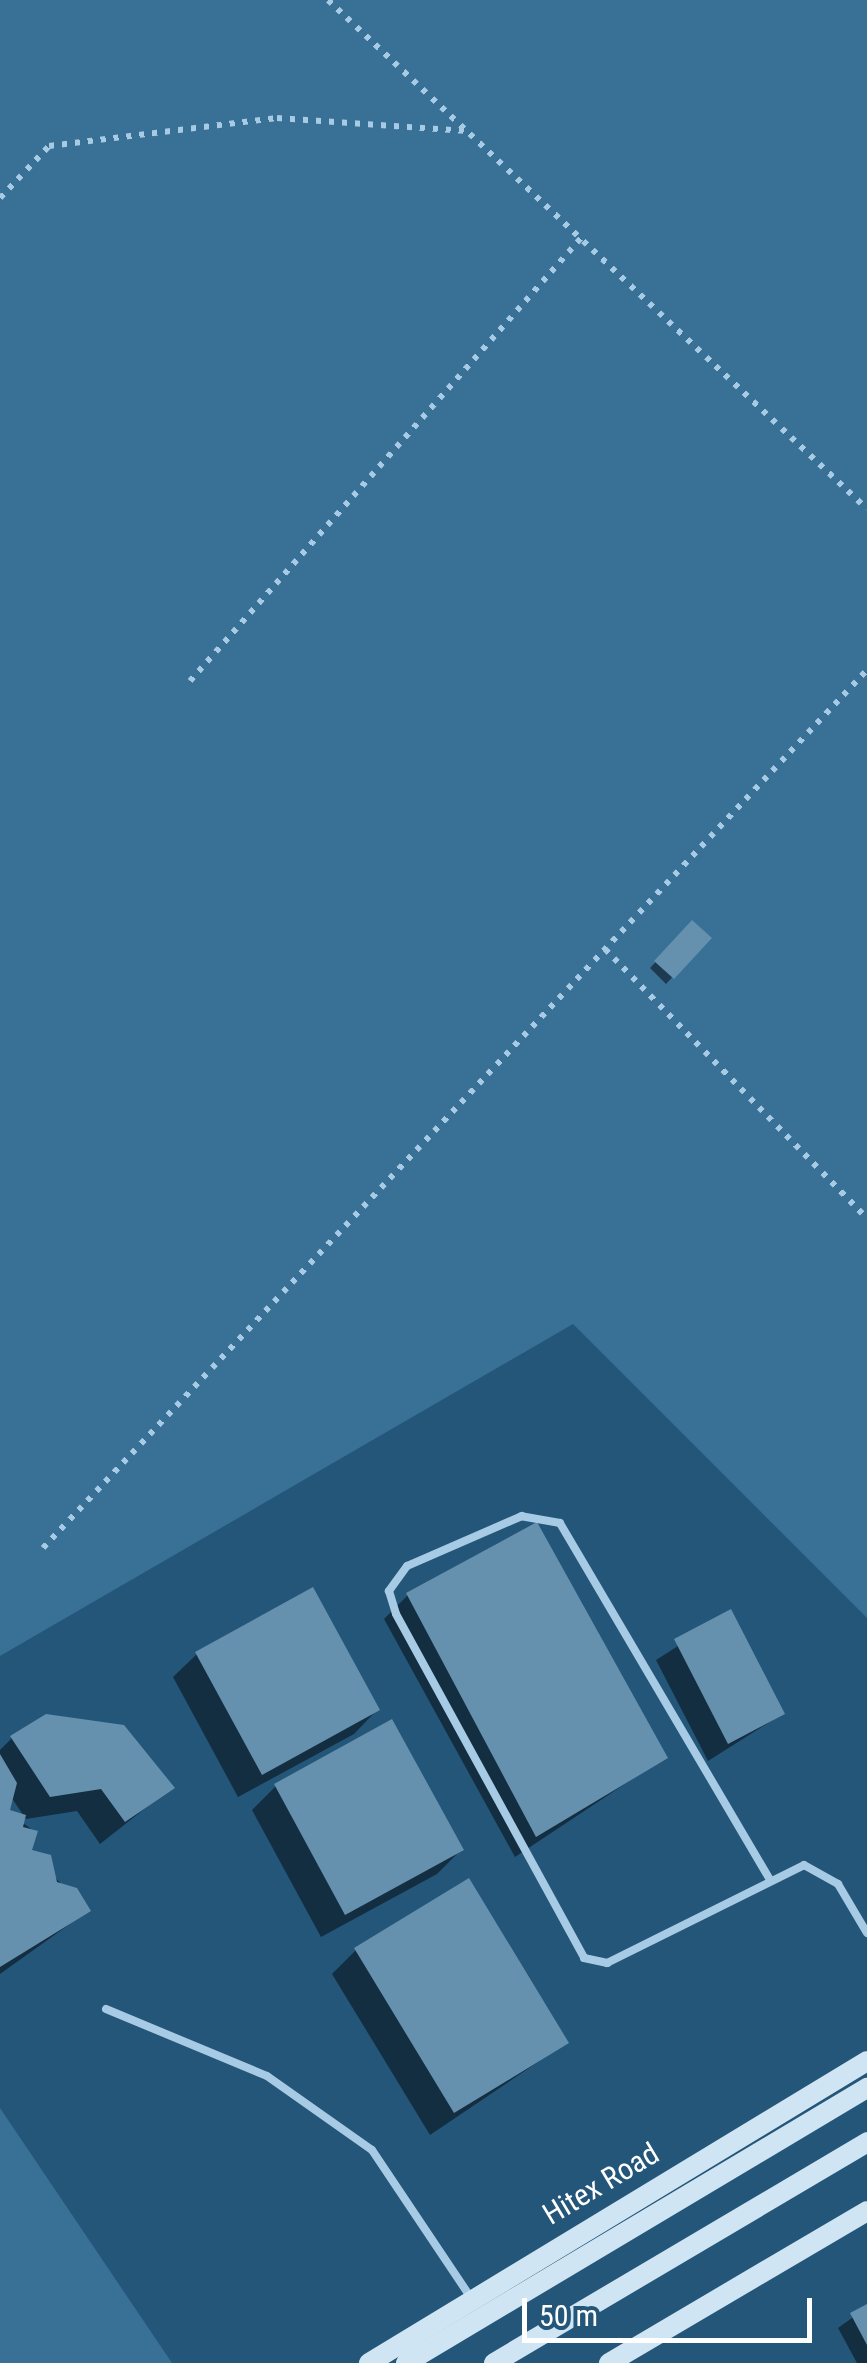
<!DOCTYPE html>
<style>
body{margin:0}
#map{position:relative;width:867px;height:2363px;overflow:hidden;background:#245679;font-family:"Roboto Condensed",sans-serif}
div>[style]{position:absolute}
.green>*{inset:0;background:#387096}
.shadow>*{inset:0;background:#0007}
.building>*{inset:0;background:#6591af}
.path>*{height:6px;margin-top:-3px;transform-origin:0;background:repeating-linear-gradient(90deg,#a7cbe4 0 5px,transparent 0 13px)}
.lane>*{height:8px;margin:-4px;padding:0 4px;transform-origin:4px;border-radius:4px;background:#a7cbe4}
.secondary>*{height:20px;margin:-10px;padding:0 10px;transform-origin:10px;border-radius:10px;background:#d0e5f4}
span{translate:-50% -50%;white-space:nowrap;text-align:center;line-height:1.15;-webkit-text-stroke:9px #245679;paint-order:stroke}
.street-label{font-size:30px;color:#fff}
.scale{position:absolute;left:522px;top:2298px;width:290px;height:45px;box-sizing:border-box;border:5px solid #fff;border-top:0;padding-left:12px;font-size:30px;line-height:35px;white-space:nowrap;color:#fff;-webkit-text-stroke:8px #245679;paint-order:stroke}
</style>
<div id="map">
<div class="green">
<div style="clip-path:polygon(0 0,867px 0,867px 1618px,573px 1324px,0 1656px)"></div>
<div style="clip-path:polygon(0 2108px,172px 2363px,0 2363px)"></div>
</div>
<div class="shadow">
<div style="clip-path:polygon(692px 923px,709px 938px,666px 984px,650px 968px)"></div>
<div style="clip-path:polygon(408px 1595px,664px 1758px,515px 1857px,384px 1619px)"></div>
<div style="clip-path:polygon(730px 1613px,782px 1714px,708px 1761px,656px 1660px)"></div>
<div style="clip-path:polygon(197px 1654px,377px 1710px,354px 1734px,238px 1797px,173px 1677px)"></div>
<div style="clip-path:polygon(12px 1738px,171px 1788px,100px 1844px,77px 1811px,26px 1819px,11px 1797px,7px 1811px,35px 1832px,29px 1851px,88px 1911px,0 1974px,0 1750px)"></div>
<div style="clip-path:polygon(276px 1786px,461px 1850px,437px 1874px,321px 1937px,252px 1810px)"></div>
<div style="clip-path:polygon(356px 1950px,566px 2043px,430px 2135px,332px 1974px)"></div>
<div style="clip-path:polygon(867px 2307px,867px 2363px,857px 2363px,838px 2328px)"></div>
</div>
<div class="building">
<div style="clip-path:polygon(692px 920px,712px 938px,674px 979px,654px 961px)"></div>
<div style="clip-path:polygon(537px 1522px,668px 1758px,536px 1837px,406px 1593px)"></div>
<div style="clip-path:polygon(313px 1587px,380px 1710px,262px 1775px,195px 1652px)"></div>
<div style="clip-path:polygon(731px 1609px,785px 1714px,728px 1744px,674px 1639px)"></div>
<div style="clip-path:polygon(46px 1714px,124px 1725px,175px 1788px,125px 1822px,101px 1789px,50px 1797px,10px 1736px)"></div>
<div style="clip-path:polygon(392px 1719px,464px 1850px,345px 1915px,274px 1784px)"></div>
<div style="clip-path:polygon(0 1754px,17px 1783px,10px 1810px,26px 1815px,23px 1827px,38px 1831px,32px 1850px,51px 1855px,57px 1882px,77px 1888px,91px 1911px,0 1967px)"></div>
<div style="clip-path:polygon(469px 1878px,569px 2043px,454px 2113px,354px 1948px)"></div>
<div style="clip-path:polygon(867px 2304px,867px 2345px,850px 2313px)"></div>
</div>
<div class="path">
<div style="left:328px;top:0;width:741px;rotate:43.36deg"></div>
<div style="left:0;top:198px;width:71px;rotate:-46.7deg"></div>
<div style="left:49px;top:146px;width:230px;rotate:-7deg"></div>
<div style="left:277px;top:118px;width:190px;rotate:3.9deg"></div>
<div style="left:190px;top:681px;width:591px;rotate:-48.57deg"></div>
<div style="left:605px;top:949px;width:376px;rotate:45.8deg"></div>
<div style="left:43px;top:1548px;width:1204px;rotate:-46.82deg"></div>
</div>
<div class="lane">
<div style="left:769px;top:1878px;width:412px;rotate:-120.5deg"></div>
<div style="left:560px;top:1523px;width:39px;rotate:-170deg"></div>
<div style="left:522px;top:1516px;width:125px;rotate:156.5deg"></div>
<div style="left:407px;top:1566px;width:31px;rotate:126deg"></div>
<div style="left:389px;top:1591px;width:24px;rotate:73deg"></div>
<div style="left:396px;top:1614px;width:392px;rotate:61.3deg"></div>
<div style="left:584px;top:1958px;width:24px;rotate:12deg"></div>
<div style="left:607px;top:1963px;width:220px;rotate:-26.4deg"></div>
<div style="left:804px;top:1865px;width:39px;rotate:29deg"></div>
<div style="left:838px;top:1884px;width:57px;rotate:59.4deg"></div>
<div style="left:106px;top:2009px;width:174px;rotate:22.6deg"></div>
<div style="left:267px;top:2076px;width:128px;rotate:35.2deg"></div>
<div style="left:372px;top:2150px;width:178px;rotate:56.2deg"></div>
</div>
<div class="secondary">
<div style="left:369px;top:2363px;width:582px;rotate:-31.23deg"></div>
<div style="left:406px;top:2363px;width:537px;rotate:-30.82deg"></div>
<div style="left:494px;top:2363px;width:434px;rotate:-30.6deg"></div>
<div style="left:609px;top:2363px;width:299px;rotate:-30.5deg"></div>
</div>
<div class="street-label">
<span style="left:601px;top:2184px;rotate:-31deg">Hitex Road</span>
</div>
<div class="scale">50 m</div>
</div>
